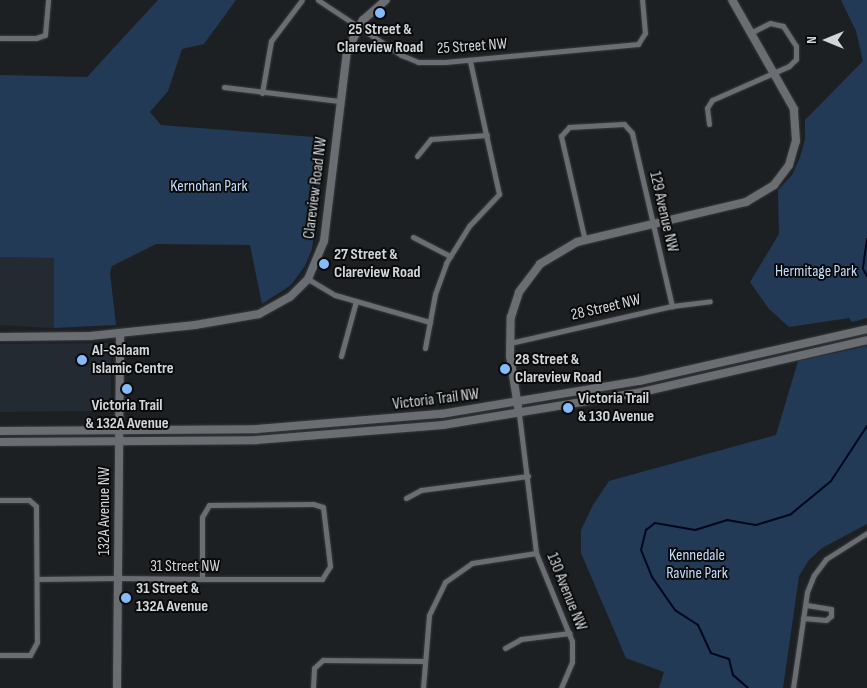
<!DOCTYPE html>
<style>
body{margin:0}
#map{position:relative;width:867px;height:688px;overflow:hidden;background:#1d2023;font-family:"Sofia Sans Condensed",sans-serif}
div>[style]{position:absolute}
.built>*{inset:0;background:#242a32}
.green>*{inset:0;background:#223a56}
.stream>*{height:2px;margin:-1px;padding:0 1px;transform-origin:1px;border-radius:1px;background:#00071e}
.roads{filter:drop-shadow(0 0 1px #393b3d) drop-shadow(0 0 1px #393b3d)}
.street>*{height:5px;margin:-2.5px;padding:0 2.5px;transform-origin:2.5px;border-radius:2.5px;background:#6a6d71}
.secondary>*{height:8px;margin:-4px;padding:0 4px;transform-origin:4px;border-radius:4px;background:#6a6d71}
.dots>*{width:14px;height:14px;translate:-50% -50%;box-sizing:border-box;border:2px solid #090a0b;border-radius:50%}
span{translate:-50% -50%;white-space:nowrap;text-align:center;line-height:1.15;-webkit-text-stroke:4px #090a0b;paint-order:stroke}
.poi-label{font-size:16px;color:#d3d5d7;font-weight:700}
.left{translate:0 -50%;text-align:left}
.street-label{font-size:16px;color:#d3d5d7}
.park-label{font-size:16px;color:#c3dcfb}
.north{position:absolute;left:802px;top:15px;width:50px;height:50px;-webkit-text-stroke:4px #090a0b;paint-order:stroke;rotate:270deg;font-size:14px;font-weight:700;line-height:20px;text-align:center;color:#d3d5d7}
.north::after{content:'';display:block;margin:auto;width:18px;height:22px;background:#d3d5d7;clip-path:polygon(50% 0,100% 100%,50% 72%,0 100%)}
</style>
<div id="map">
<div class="built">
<div style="clip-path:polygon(0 257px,54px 258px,54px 328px,0 325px)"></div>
<div style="clip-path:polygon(108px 343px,111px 346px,111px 411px,0 412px,0 344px)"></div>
</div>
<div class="green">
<div style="clip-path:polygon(158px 0,236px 0,204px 44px,182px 49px,168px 91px,150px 112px,161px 125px,326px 138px,312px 249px,305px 266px,291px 285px,262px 304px,250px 245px,156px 244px,112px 266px,110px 273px,116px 325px,54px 328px,54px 258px,0 257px,0 75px,87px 77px)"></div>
<div style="clip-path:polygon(841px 0,867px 0,867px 318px,852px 322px,849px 318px,789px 327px,769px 309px,750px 282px,779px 234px,778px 190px,792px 175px,800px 157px,805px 139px,805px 120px,863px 61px,856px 31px)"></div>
<div style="clip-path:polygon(867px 346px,867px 524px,822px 548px,809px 560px,799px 576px,783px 688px,659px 688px,664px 672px,626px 658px,581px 553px,581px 530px,593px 505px,609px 481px,776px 435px,798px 361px)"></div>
</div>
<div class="stream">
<div style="left:867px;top:239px;width:30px;rotate:98deg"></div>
<div style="left:863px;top:269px;width:8px;rotate:60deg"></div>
<div style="left:748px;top:688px;width:20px;rotate:-139deg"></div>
<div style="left:733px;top:675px;width:16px;rotate:-104deg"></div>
<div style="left:729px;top:659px;width:19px;rotate:-162deg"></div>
<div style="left:711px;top:653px;width:31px;rotate:-115deg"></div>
<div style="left:698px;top:625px;width:27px;rotate:-147deg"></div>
<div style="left:675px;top:610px;width:40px;rotate:-124.9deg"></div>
<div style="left:652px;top:577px;width:29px;rotate:-112deg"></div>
<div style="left:641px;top:550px;width:21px;rotate:-76deg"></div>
<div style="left:646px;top:530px;width:11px;rotate:-38deg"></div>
<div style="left:655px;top:523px;width:41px;rotate:9.9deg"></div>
<div style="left:695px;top:530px;width:34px;rotate:-17deg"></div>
<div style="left:727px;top:520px;width:29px;rotate:10deg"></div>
<div style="left:756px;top:525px;width:37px;rotate:-17deg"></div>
<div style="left:791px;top:514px;width:52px;rotate:-39.5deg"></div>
<div style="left:831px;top:481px;width:66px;rotate:-56.8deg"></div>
</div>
<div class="roads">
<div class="street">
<div style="left:318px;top:0;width:100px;rotate:33.5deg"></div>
<div style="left:401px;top:55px;width:18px;rotate:22deg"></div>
<div style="left:418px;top:62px;width:27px"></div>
<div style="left:445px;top:62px;width:194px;rotate:-5.3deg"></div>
<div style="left:638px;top:44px;width:13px;rotate:-58deg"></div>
<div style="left:645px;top:33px;width:33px;rotate:-95deg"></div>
<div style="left:0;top:38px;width:36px"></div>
<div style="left:36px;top:38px;width:9px;rotate:-18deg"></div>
<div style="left:45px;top:35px;width:35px;rotate:-85deg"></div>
<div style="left:224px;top:87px;width:116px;rotate:6.9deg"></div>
<div style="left:262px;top:93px;width:53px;rotate:-80.2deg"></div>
<div style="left:271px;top:41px;width:51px;rotate:-52.9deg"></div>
<div style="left:709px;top:124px;width:16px;rotate:-97deg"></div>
<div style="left:707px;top:108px;width:9px;rotate:-58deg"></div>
<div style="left:712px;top:100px;width:84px;rotate:-23.8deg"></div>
<div style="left:789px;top:66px;width:10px;rotate:-45deg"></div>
<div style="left:796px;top:59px;width:13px;rotate:-90deg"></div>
<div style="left:796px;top:46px;width:24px;rotate:-123deg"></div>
<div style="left:783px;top:26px;width:13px;rotate:-167deg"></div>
<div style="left:770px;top:23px;width:20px;rotate:153deg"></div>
<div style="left:417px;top:156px;width:22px;rotate:-51deg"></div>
<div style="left:431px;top:139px;width:56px;rotate:-4.1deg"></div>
<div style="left:413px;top:237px;width:42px;rotate:27.2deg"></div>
<div style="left:585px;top:241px;width:108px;rotate:-102.9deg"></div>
<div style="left:561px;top:136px;width:12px;rotate:-48deg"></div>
<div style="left:569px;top:127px;width:55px;rotate:-3.1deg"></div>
<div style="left:624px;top:124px;width:12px;rotate:48deg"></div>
<div style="left:632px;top:133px;width:178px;rotate:77deg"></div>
<div style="left:308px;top:279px;width:31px;rotate:31deg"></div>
<div style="left:335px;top:295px;width:99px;rotate:15.9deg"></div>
<div style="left:510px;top:343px;width:166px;rotate:-12.9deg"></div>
<div style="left:672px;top:306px;width:38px;rotate:-7deg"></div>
<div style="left:425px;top:348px;width:55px;rotate:-79.5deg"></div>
<div style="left:435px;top:294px;width:33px;rotate:-70deg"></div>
<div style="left:446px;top:263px;width:44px;rotate:-58.1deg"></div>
<div style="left:469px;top:226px;width:44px;rotate:-46.8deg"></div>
<div style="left:499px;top:194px;width:136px;rotate:-102.3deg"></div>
<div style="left:341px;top:356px;width:57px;rotate:-74.7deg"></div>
<div style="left:519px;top:414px;width:140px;rotate:83deg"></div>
<div style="left:536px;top:553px;width:95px;rotate:67.8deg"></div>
<div style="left:572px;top:641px;width:21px;rotate:90deg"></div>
<div style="left:572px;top:662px;width:28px;rotate:113deg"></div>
<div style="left:406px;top:498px;width:17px;rotate:-28deg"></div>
<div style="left:421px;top:490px;width:108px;rotate:-7.5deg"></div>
<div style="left:0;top:500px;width:29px"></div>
<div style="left:29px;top:500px;width:9px;rotate:41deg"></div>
<div style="left:36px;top:506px;width:136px;rotate:89.6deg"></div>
<div style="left:37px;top:642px;width:15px;rotate:118deg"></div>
<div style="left:30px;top:655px;width:30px;rotate:180deg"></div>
<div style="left:37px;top:579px;width:81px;rotate:-0.7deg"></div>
<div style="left:118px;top:578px;width:84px;rotate:0.7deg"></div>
<div style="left:202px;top:579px;width:120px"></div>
<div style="left:322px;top:579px;width:15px;rotate:-58deg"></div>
<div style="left:330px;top:566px;width:59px;rotate:-96.8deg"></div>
<div style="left:323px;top:507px;width:10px;rotate:-163deg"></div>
<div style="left:313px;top:504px;width:104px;rotate:179.4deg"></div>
<div style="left:209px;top:505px;width:14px;rotate:120deg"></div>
<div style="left:202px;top:517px;width:62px;rotate:90deg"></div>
<div style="left:803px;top:618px;width:23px;rotate:5deg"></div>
<div style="left:826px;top:620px;width:6px;rotate:-39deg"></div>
<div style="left:831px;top:616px;width:7px;rotate:-90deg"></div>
<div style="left:831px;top:609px;width:25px;rotate:-171deg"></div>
<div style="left:505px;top:648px;width:18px;rotate:-29deg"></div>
<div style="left:521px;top:639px;width:49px;rotate:-7deg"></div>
<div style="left:313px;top:688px;width:20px;rotate:-87deg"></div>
<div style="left:314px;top:668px;width:12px;rotate:-42deg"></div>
<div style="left:323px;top:660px;width:102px;rotate:0.6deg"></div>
<div style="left:423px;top:688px;width:73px;rotate:-85.3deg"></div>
<div style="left:429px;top:615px;width:37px;rotate:-64deg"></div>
<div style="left:445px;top:582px;width:33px;rotate:-35deg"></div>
<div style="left:472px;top:563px;width:65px;rotate:-8.9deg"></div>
<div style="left:793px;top:688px;width:97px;rotate:-81.7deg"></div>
<div style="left:807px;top:592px;width:18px;rotate:-68deg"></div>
<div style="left:814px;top:575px;width:20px;rotate:-53deg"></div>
<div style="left:826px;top:559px;width:49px;rotate:-32.4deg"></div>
</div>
<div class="secondary">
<div style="left:0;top:337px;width:90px;rotate:-0.6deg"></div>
<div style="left:90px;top:336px;width:106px;rotate:-6deg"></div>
<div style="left:195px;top:325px;width:65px;rotate:-9.8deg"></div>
<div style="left:259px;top:314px;width:35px;rotate:-29deg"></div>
<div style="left:290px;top:297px;width:25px;rotate:-45deg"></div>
<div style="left:308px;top:279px;width:41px;rotate:-67.2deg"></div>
<div style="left:324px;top:241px;width:191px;rotate:-83.1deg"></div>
<div style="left:347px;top:51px;width:35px;rotate:-63deg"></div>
<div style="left:363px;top:20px;width:30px;rotate:-41deg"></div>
<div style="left:518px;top:407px;width:52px;rotate:-98.9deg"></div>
<div style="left:510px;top:356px;width:39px;rotate:-89deg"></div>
<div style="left:511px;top:317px;width:26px;rotate:-72deg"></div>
<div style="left:519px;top:292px;width:35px;rotate:-53deg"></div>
<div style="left:540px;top:264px;width:43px;rotate:-30.7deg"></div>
<div style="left:577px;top:242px;width:174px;rotate:-13.3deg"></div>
<div style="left:746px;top:202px;width:33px;rotate:-31deg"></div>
<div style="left:774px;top:185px;width:25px;rotate:-53deg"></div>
<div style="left:789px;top:165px;width:25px;rotate:-74deg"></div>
<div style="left:796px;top:141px;width:32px;rotate:-94deg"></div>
<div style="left:794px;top:109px;width:125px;rotate:-119.6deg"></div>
<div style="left:0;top:431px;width:257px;rotate:-0.4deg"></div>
<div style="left:257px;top:429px;width:185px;rotate:-4.7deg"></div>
<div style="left:441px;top:414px;width:201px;rotate:-9.5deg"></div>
<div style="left:639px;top:381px;width:234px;rotate:-12.8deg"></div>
<div style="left:0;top:442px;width:256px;rotate:-0.4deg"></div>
<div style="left:256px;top:440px;width:188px;rotate:-4.6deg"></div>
<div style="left:443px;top:425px;width:202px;rotate:-9.4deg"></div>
<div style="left:642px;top:392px;width:231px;rotate:-13deg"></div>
<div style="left:117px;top:688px;width:355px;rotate:-89.5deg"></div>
</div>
</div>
<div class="dots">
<div style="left:380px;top:13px;background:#85bbfb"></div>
<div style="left:324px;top:264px;background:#85bbfb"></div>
<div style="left:82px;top:360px;background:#85bbfb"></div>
<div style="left:505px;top:369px;background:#85bbfb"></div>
<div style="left:127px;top:389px;background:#85bbfb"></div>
<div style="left:568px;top:408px;background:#85bbfb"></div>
<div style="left:126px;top:598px;background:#85bbfb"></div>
</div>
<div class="poi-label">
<span style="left:380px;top:39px">25 Street &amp;<br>Clareview Road</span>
<span class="left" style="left:334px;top:264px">27 Street &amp;<br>Clareview Road</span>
<span class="left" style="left:92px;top:360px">Al-Salaam<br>Islamic Centre</span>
<span class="left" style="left:515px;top:369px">28 Street &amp;<br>Clareview Road</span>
<span class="left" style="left:578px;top:408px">Victoria Trail<br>&amp; 130 Avenue</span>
<span style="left:127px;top:415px">Victoria Trail<br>&amp; 132A Avenue</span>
<span class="left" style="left:136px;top:598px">31 Street &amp;<br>132A Avenue</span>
</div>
<div class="street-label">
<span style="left:472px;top:47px;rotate:-4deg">25 Street NW</span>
<span style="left:316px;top:188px;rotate:-83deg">Clareview Road NW</span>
<span style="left:663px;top:212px;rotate:77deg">129 Avenue NW</span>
<span style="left:606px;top:308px;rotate:-13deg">28 Street NW</span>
<span style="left:436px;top:400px;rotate:-7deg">Victoria Trail NW</span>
<span style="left:105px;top:511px;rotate:-90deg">132A Avenue NW</span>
<span style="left:185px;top:567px">31 Street NW</span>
<span style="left:566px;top:592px;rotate:68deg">130 Avenue NW</span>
</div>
<div class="park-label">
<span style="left:209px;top:187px">Kernohan Park</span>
<span style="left:816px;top:272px">Hermitage Park</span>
<span style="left:697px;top:565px">Kennedale<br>Ravine Park</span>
</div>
<div class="north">N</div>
</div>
